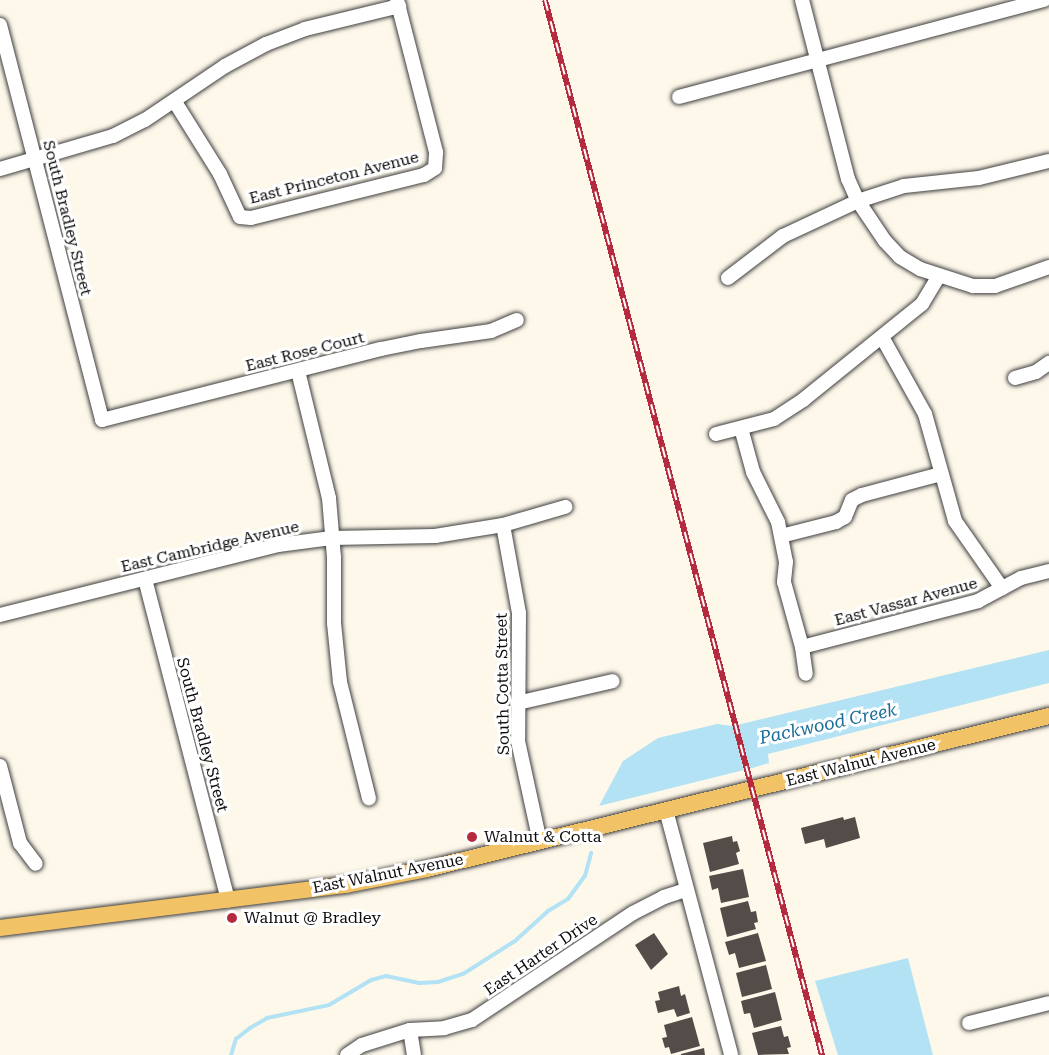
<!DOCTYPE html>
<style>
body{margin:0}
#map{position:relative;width:1049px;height:1055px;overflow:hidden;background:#fef8eb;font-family:"Roboto Serif",serif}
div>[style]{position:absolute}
.water>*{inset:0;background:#b2e2f3}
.stream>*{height:4px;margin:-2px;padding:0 2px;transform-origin:2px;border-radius:2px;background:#b2e2f3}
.building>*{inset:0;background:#544c49}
.roads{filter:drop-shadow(0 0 2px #3f3f3f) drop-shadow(0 0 2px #3f3f3f)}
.minor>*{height:14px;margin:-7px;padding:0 7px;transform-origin:7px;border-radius:7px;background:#fff}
.major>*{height:16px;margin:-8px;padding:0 8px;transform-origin:8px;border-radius:8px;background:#f2c267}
.rail>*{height:6px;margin-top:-3px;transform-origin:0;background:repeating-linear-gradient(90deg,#fff 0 11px,#b52a3f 0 22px);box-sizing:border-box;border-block:2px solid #b52a3f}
.dots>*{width:16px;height:16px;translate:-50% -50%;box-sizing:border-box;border:3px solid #fff;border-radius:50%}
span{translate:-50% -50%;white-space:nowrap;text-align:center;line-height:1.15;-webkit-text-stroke:6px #fff;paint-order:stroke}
.street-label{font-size:16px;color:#0c0c0c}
.poi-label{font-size:16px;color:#0c0c0c}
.left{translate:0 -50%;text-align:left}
.water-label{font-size:18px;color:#1b6e97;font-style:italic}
</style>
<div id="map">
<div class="water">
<div style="clip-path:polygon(1049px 650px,1049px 683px,768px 754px,769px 763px,749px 769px,737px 725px)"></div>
<div style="clip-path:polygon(717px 724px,733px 726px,744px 770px,599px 806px,623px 761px,658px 738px)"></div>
<div style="clip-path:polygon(908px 958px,933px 1055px,838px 1055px,815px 981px)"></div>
</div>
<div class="stream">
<div style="left:231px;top:1055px;width:17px;rotate:-73deg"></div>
<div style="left:236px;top:1039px;width:18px;rotate:-38deg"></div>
<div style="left:250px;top:1028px;width:20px;rotate:-30deg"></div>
<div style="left:267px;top:1018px;width:63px;rotate:-11.8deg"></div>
<div style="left:329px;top:1005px;width:49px;rotate:-30.8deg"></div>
<div style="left:371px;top:980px;width:16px;rotate:-15deg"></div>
<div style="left:386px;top:976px;width:35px;rotate:12deg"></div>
<div style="left:420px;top:983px;width:18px;rotate:-3deg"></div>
<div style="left:438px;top:982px;width:26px;rotate:-18deg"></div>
<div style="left:463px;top:974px;width:62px;rotate:-32.4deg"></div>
<div style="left:515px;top:941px;width:45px;rotate:-42.3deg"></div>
<div style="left:548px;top:911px;width:23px;rotate:-31deg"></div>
<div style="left:568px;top:899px;width:29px;rotate:-54deg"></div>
<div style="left:585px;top:876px;width:24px;rotate:-75deg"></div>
</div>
<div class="building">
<div style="clip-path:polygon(843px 817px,844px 820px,855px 817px,860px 838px,826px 848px,824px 839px,805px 844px,801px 828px)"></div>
<div style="clip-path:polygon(732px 836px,733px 842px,737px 841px,740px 851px,736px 853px,739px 864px,710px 872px,703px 843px)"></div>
<div style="clip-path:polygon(743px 869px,749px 897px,721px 903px,718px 888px,712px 890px,709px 876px)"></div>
<div style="clip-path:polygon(748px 901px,751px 912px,756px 911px,758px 922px,754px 923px,756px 929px,727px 937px,720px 908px)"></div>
<div style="clip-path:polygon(654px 933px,668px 954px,651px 970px,635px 945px)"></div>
<div style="clip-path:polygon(758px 933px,766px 961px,739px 968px,735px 953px,729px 955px,725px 942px)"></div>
<div style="clip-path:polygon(766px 965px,772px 989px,742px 997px,736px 973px)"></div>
<div style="clip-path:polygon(679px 986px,681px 996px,685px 994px,690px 1013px,677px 1017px,674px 1009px,658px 1013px,655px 1001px,660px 1000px,658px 992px)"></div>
<div style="clip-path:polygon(775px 992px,782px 1020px,754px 1028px,750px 1013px,744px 1014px,741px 1001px)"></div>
<div style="clip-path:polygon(692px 1017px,700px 1046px,671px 1054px,669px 1047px,665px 1048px,662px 1038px,667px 1037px,664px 1025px)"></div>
<div style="clip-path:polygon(781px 1026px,784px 1037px,788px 1036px,791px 1047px,787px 1048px,789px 1054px,758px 1055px,752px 1033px)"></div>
<div style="clip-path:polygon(704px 1048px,705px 1055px,681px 1055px,681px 1054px)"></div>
</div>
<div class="roads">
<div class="minor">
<div style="left:802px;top:0;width:185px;rotate:75.6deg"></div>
<div style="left:848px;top:179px;width:24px;rotate:66deg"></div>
<div style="left:858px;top:201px;width:48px;rotate:56deg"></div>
<div style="left:885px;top:241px;width:22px;rotate:47deg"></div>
<div style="left:900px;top:257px;width:23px;rotate:31deg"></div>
<div style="left:920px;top:269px;width:56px;rotate:17.8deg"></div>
<div style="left:973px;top:286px;width:22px"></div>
<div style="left:995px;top:286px;width:57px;rotate:-19.4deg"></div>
<div style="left:0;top:25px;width:408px;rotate:75.5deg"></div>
<div style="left:102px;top:420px;width:288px;rotate:-14.3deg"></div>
<div style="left:381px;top:349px;width:41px;rotate:-11.3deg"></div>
<div style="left:421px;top:341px;width:71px;rotate:-8.1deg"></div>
<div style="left:491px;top:331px;width:28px;rotate:-23deg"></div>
<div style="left:679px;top:97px;width:378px;rotate:-14.9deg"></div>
<div style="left:175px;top:102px;width:85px;rotate:58deg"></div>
<div style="left:220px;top:174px;width:47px;rotate:65.1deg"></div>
<div style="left:240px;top:217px;width:11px;rotate:5deg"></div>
<div style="left:251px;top:218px;width:178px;rotate:-14deg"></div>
<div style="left:424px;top:175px;width:13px;rotate:-32deg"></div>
<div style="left:435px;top:168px;width:16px;rotate:-86deg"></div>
<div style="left:436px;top:152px;width:157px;rotate:-104.4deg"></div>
<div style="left:0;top:169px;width:118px;rotate:-16.3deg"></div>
<div style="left:113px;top:136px;width:36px;rotate:-27deg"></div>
<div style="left:145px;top:120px;width:97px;rotate:-34deg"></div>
<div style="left:225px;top:66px;width:47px;rotate:-28.2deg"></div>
<div style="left:266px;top:44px;width:42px;rotate:-21deg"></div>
<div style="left:305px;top:29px;width:97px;rotate:-13.7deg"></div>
<div style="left:728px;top:278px;width:69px;rotate:-37.4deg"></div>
<div style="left:783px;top:236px;width:83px;rotate:-25deg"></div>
<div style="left:858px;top:201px;width:48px;rotate:-18.1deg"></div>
<div style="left:904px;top:186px;width:75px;rotate:-6.1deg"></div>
<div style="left:979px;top:178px;width:72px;rotate:-13.7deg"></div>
<div style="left:882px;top:337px;width:88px;rotate:60.8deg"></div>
<div style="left:925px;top:414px;width:111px;rotate:74.3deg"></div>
<div style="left:955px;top:521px;width:82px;rotate:55deg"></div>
<div style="left:298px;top:371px;width:131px;rotate:76.3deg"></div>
<div style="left:329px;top:498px;width:59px;rotate:85.2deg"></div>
<div style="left:334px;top:557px;width:66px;rotate:90deg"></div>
<div style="left:334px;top:623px;width:59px;rotate:84.2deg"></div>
<div style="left:340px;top:682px;width:120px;rotate:76deg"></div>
<div style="left:1015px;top:378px;width:22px;rotate:-16deg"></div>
<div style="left:1036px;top:372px;width:16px;rotate:-35deg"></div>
<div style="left:741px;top:428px;width:46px;rotate:74.7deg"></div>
<div style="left:753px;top:472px;width:56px;rotate:63.4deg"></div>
<div style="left:778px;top:522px;width:41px;rotate:78.7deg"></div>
<div style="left:786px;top:562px;width:20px;rotate:96deg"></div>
<div style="left:784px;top:582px;width:67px;rotate:74.5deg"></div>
<div style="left:802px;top:647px;width:27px;rotate:82deg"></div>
<div style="left:716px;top:434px;width:60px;rotate:-14.5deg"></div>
<div style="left:774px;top:419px;width:35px;rotate:-33deg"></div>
<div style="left:803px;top:400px;width:153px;rotate:-38.9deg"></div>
<div style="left:922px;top:304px;width:31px;rotate:-59deg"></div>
<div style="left:503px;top:525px;width:89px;rotate:79.7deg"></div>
<div style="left:519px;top:613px;width:128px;rotate:90.4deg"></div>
<div style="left:518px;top:741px;width:103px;rotate:77.7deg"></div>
<div style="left:781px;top:536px;width:57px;rotate:-14.3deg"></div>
<div style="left:836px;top:522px;width:10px;rotate:-29deg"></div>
<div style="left:845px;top:517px;width:18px;rotate:-68deg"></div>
<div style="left:852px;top:500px;width:11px;rotate:-27deg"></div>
<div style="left:862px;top:495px;width:82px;rotate:-14.9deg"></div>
<div style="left:145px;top:579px;width:332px;rotate:75.5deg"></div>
<div style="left:0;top:615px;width:287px;rotate:-14.1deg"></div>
<div style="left:278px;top:545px;width:54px;rotate:-7.4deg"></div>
<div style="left:332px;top:538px;width:103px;rotate:-1.1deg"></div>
<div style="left:435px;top:536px;width:69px;rotate:-9.2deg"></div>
<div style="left:503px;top:525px;width:65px;rotate:-16.2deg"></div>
<div style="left:802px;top:647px;width:182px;rotate:-14.6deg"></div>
<div style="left:978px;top:601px;width:49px;rotate:-28.1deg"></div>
<div style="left:1021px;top:578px;width:29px;rotate:-14deg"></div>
<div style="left:517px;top:703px;width:98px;rotate:-12.9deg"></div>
<div style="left:0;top:766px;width:80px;rotate:75.4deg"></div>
<div style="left:20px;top:843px;width:26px;rotate:53deg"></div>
<div style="left:666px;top:810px;width:253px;rotate:75.1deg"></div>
<div style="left:969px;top:1023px;width:82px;rotate:-14deg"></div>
<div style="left:410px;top:1030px;width:25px;rotate:81deg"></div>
<div style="left:347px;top:1055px;width:18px;rotate:-34deg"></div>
<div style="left:362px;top:1045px;width:50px;rotate:-17.4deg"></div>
<div style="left:410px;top:1030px;width:34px;rotate:-3deg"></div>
<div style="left:444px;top:1028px;width:29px;rotate:-16deg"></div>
<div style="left:472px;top:1020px;width:193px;rotate:-33.6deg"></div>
<div style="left:633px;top:913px;width:35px;rotate:-27deg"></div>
<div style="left:664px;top:897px;width:23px;rotate:-18deg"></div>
</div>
<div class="major">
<div style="left:0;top:928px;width:349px;rotate:-7.1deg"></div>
<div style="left:346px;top:885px;width:83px;rotate:-11.2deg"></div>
<div style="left:427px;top:869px;width:641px;rotate:-13.82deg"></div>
</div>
</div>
<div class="rail">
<div style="left:545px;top:0;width:1091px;rotate:75.29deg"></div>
</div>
<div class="dots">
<div style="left:472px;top:837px;background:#b52a3f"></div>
<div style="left:232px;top:918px;background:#b52a3f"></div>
</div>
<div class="street-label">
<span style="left:334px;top:178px;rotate:-14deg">East Princeton Avenue</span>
<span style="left:67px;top:218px;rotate:76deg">South Bradley Street</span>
<span style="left:305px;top:352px;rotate:-14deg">East Rose Court</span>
<span style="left:210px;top:547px;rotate:-13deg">East Cambridge Avenue</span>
<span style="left:906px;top:602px;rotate:-15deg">East Vassar Avenue</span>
<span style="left:503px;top:684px;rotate:-91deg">South Cotta Street</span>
<span style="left:202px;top:735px;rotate:75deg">South Bradley Street</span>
<span style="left:861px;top:763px;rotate:-14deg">East Walnut Avenue</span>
<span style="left:388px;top:874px;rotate:-11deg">East Walnut Avenue</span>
<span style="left:541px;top:955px;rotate:-34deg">East Harter Drive</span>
</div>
<div class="poi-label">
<span class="left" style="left:484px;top:837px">Walnut &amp; Cotta</span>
<span class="left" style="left:244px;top:918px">Walnut @ Bradley</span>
</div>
<div class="water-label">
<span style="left:828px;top:724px;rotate:-12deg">Packwood Creek</span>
</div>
</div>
